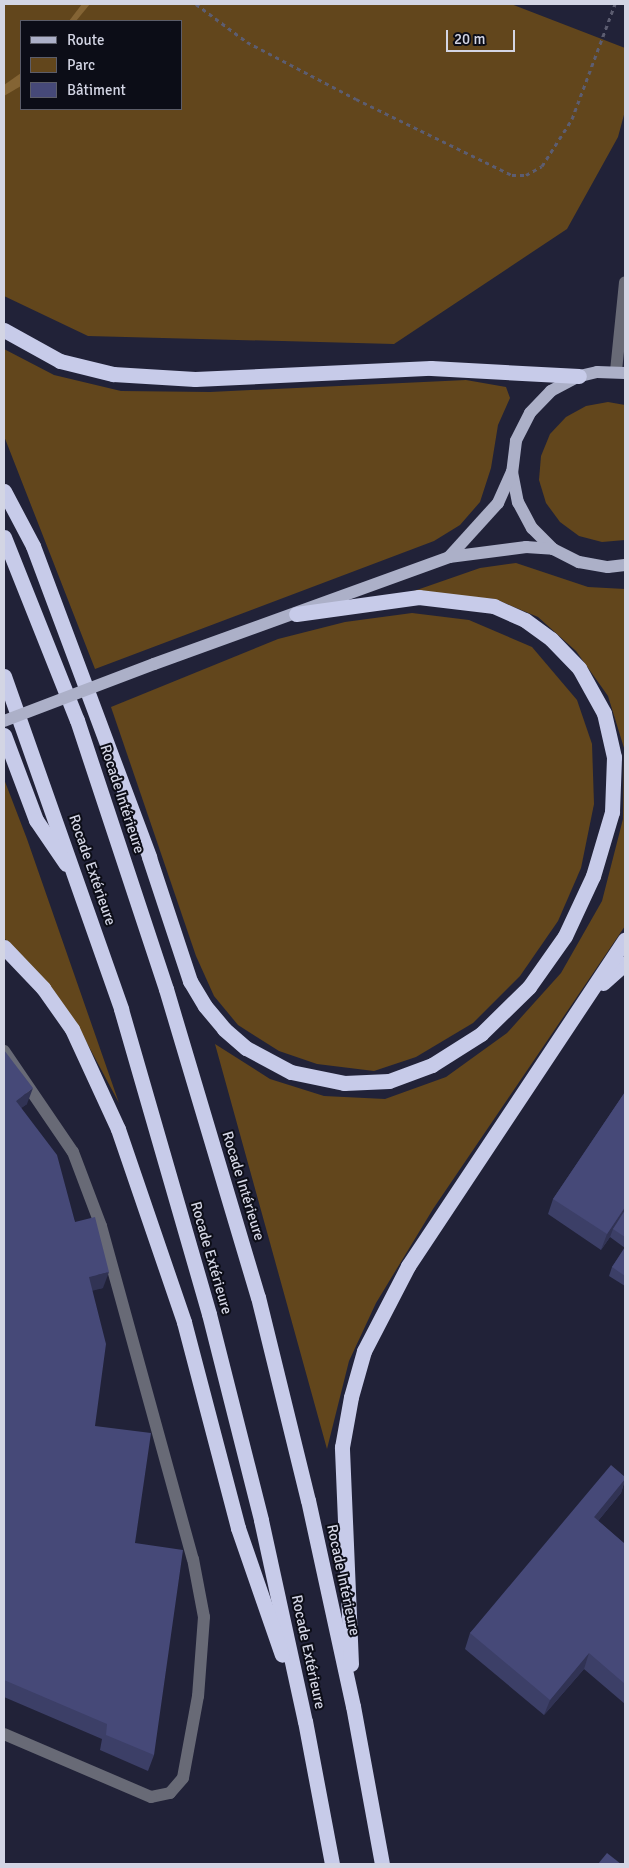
<!DOCTYPE html>
<meta charset="utf-8">
<style>
body{margin:0}
#map{position:relative;width:629px;height:1868px;overflow:hidden;background:#212238;font-family:Signika,sans-serif}
div>[style]{position:absolute}
.green>*{inset:0;background:#62461c}
.water>*{inset:0;background:#846434}
.path>*{height:3px;margin-top:-1.5px;transform-origin:0;background:repeating-linear-gradient(90deg,#5c5d71 0 4px,transparent 0 8px)}
.minor>*{height:12px;margin:-6px;padding:0 6px;transform-origin:6px;border-radius:6px;background:#686a76}
.major>*{height:12px;margin:-6px;padding:0 6px;transform-origin:6px;border-radius:6px;background:#acb0c8}
.highway>*{height:15px;margin:-7.5px;padding:0 7.5px;transform-origin:7.5px;border-radius:7.5px;background:#c7cbe9}
.major-bridge>*{height:12px;margin:-6px;padding:0 6px;transform-origin:6px;border-radius:6px;background:#acb0c8}
.wall>*{inset:0;background:#3c3f67}
.shaded-wall>*{inset:0;background:#313354}
.building>*{inset:0;background:#464978}
span{translate:-50% -50%;white-space:nowrap;text-align:center;line-height:1.15;-webkit-text-stroke:4px #0c0d17;paint-order:stroke}
.street-label{font-size:15px;color:#d3d5e4}
.frame{position:absolute;inset:0;border:5px solid #d3d5e4;pointer-events:none}
.legend{position:absolute;left:20px;top:20px;width:162px;height:90px;box-sizing:border-box;background:#0c0d17;border:1px solid #5c5d69;margin:0;padding:6px 9px;list-style:none;font-size:15px;color:#d3d5e4}
.legend li{display:flex;align-items:center;gap:10px;height:25px}
.legend b{width:25px;border:1px solid #5c5d69}
.scale{position:absolute;left:446px;top:30px;width:69px;height:22px;box-sizing:border-box;border:2px solid #d3d5e4;border-top:0;padding-left:6px;font-size:15px;line-height:18px;white-space:nowrap;color:#d3d5e4;-webkit-text-stroke:4px #0c0d17;paint-order:stroke}
</style>
<div id="map">
<div class="green">
<div style="clip-path:polygon(evenodd,4px 4px,511px 4px,625px 48px,625px 111px,618px 137px,567px 229px,394px 344px,88px 336px,4px 296px,4px 4px,21px 21px,181px 21px,181px 109px,21px 109px,21px 21px)"></div>
<div style="clip-path:polygon(4px 349px,54px 375px,121px 391px,210px 392px,466px 380px,506px 387px,510px 398px,498px 425px,491px 468px,480px 502px,460px 525px,434px 541px,95px 669px,4px 436px)"></div>
<div style="clip-path:polygon(608px 402px,625px 405px,625px 540px,602px 542px,579px 536px,560px 522px,546px 503px,539px 480px,541px 456px,550px 434px,566px 417px,586px 406px)"></div>
<div style="clip-path:polygon(516px 563px,588px 587px,625px 589px,625px 926px,433px 1209px,376px 1303px,349px 1361px,327px 1449px,215px 1044px,270px 1079px,324px 1096px,385px 1099px,446px 1077px,507px 1033px,561px 973px,602px 901px,623px 819px,624px 748px,608px 696px,576px 651px,538px 617px,495px 599px,411px 592px,480px 568px)"></div>
<div style="clip-path:polygon(412px 613px,469px 620px,532px 647px,577px 700px,592px 744px,594px 804px,581px 868px,558px 921px,520px 976px,473px 1023px,416px 1057px,374px 1071px,317px 1064px,279px 1051px,238px 1025px,214px 996px,196px 956px,111px 707px,278px 639px,345px 622px)"></div>
<div style="clip-path:polygon(4px 779px,27px 839px,119px 1103px,80px 1030px,44px 979px,4px 938px)"></div>
</div>
<div class="water">
<div style="clip-path:polygon(82px 4px,90px 4px,76px 21px,69px 21px)"></div>
<div style="clip-path:polygon(21px 73px,21px 86px,4px 96px,4px 85px)"></div>
</div>
<div class="path">
<div style="left:196px;top:4px;width:64px;rotate:36.7deg"></div>
<div style="left:247px;top:42px;width:123px;rotate:27.6deg"></div>
<div style="left:356px;top:99px;width:174px;rotate:26deg"></div>
<div style="left:512px;top:175px;width:14px"></div>
<div style="left:526px;top:175px;width:18px;rotate:-29deg"></div>
<div style="left:542px;top:166px;width:56px;rotate:-57.4deg"></div>
<div style="left:572px;top:119px;width:123px;rotate:-69.5deg"></div>
</div>
<div class="minor">
<div style="left:616px;top:371px;width:89px;rotate:-84.2deg"></div>
<div style="left:4px;top:1051px;width:122px;rotate:55.7deg"></div>
<div style="left:73px;top:1152px;width:79px;rotate:69.3deg"></div>
<div style="left:101px;top:1226px;width:345px;rotate:74.6deg"></div>
<div style="left:193px;top:1559px;width:59px;rotate:79.3deg"></div>
<div style="left:204px;top:1617px;width:79px;rotate:94.3deg"></div>
<div style="left:198px;top:1696px;width:83px;rotate:100.4deg"></div>
<div style="left:183px;top:1778px;width:20px;rotate:131deg"></div>
<div style="left:170px;top:1793px;width:19px;rotate:168deg"></div>
<div style="left:151px;top:1797px;width:160px;rotate:-156.8deg"></div>
</div>
<div class="major">
<div style="left:625px;top:373px;width:28px;rotate:-178deg"></div>
<div style="left:597px;top:372px;width:18px;rotate:167deg"></div>
<div style="left:579px;top:376px;width:32px;rotate:152deg"></div>
<div style="left:551px;top:391px;width:30px;rotate:134deg"></div>
<div style="left:530px;top:413px;width:31px;rotate:117deg"></div>
<div style="left:516px;top:441px;width:31px;rotate:97deg"></div>
<div style="left:512px;top:472px;width:31px;rotate:79deg"></div>
<div style="left:518px;top:502px;width:30px;rotate:62deg"></div>
<div style="left:532px;top:528px;width:30px;rotate:45deg"></div>
<div style="left:553px;top:549px;width:29px;rotate:27deg"></div>
<div style="left:579px;top:562px;width:29px;rotate:10deg"></div>
<div style="left:608px;top:567px;width:17px;rotate:-7deg"></div>
<div style="left:449px;top:557px;width:73px;rotate:-47.8deg"></div>
<div style="left:498px;top:503px;width:34px;rotate:-66deg"></div>
<div style="left:154px;top:664px;width:314px;rotate:-19.9deg"></div>
<div style="left:449px;top:557px;width:78px;rotate:-7.4deg"></div>
<div style="left:526px;top:547px;width:27px;rotate:4deg"></div>
</div>
<div class="highway">
<div style="left:4px;top:330px;width:64px;rotate:29deg"></div>
<div style="left:60px;top:361px;width:55px;rotate:13.8deg"></div>
<div style="left:113px;top:374px;width:82px;rotate:3.5deg"></div>
<div style="left:195px;top:379px;width:236px;rotate:-2.7deg"></div>
<div style="left:431px;top:368px;width:148px;rotate:3.1deg"></div>
<div style="left:4px;top:491px;width:62px;rotate:62.2deg"></div>
<div style="left:33px;top:546px;width:332px;rotate:69.5deg"></div>
<div style="left:149px;top:857px;width:131px;rotate:71.7deg"></div>
<div style="left:190px;top:981px;width:29px;rotate:59deg"></div>
<div style="left:205px;top:1006px;width:30px;rotate:50deg"></div>
<div style="left:224px;top:1029px;width:29px;rotate:41deg"></div>
<div style="left:246px;top:1048px;width:51px;rotate:28.1deg"></div>
<div style="left:291px;top:1072px;width:54px;rotate:11.7deg"></div>
<div style="left:344px;top:1083px;width:45px;rotate:-2.5deg"></div>
<div style="left:389px;top:1081px;width:46px;rotate:-20.4deg"></div>
<div style="left:432px;top:1065px;width:58px;rotate:-32.3deg"></div>
<div style="left:481px;top:1034px;width:67px;rotate:-44.4deg"></div>
<div style="left:529px;top:987px;width:62px;rotate:-54.8deg"></div>
<div style="left:565px;top:936px;width:66px;rotate:-65deg"></div>
<div style="left:593px;top:876px;width:67px;rotate:-73.5deg"></div>
<div style="left:612px;top:812px;width:55px;rotate:-87.9deg"></div>
<div style="left:614px;top:757px;width:45px;rotate:-102.8deg"></div>
<div style="left:604px;top:713px;width:51px;rotate:-119.1deg"></div>
<div style="left:579px;top:668px;width:40px;rotate:-134deg"></div>
<div style="left:551px;top:639px;width:32px;rotate:-144deg"></div>
<div style="left:525px;top:620px;width:34px;rotate:-156deg"></div>
<div style="left:494px;top:606px;width:76px;rotate:-173.2deg"></div>
<div style="left:419px;top:597px;width:124px;rotate:172.1deg"></div>
<div style="left:4px;top:537px;width:197px;rotate:68.3deg"></div>
<div style="left:77px;top:720px;width:283px;rotate:71.7deg"></div>
<div style="left:166px;top:989px;width:321px;rotate:73.4deg"></div>
<div style="left:258px;top:1297px;width:209px;rotate:76.2deg"></div>
<div style="left:308px;top:1500px;width:211px;rotate:77.7deg"></div>
<div style="left:353px;top:1706px;width:161px;rotate:79.6deg"></div>
<div style="left:4px;top:676px;width:353px;rotate:70.6deg"></div>
<div style="left:121px;top:1009px;width:317px;rotate:73.9deg"></div>
<div style="left:209px;top:1314px;width:212px;rotate:75.8deg"></div>
<div style="left:261px;top:1520px;width:206px;rotate:77.7deg"></div>
<div style="left:305px;top:1721px;width:146px;rotate:79.3deg"></div>
<div style="left:4px;top:735px;width:91px;rotate:69.4deg"></div>
<div style="left:36px;top:820px;width:53px;rotate:55.7deg"></div>
<div style="left:4px;top:947px;width:57px;rotate:46.4deg"></div>
<div style="left:43px;top:988px;width:50px;rotate:54.7deg"></div>
<div style="left:72px;top:1029px;width:110px;rotate:65.3deg"></div>
<div style="left:118px;top:1129px;width:204px;rotate:71.1deg"></div>
<div style="left:184px;top:1322px;width:213px;rotate:75.3deg"></div>
<div style="left:238px;top:1528px;width:134px;rotate:70.9deg"></div>
<div style="left:603px;top:983px;width:30px;rotate:-42deg"></div>
<div style="left:351px;top:1664px;width:217px;rotate:-92.4deg"></div>
<div style="left:342px;top:1447px;width:51px;rotate:-79.8deg"></div>
<div style="left:351px;top:1397px;width:48px;rotate:-74.2deg"></div>
<div style="left:364px;top:1351px;width:96px;rotate:-62.6deg"></div>
<div style="left:408px;top:1266px;width:392px;rotate:-56.4deg"></div>
</div>
<div class="major-bridge">
<div style="left:4px;top:721px;width:160px;rotate:-20.8deg"></div>
</div>
<div class="wall">
<div style="clip-path:polygon(4px 1050px,27px 1104px,21px 1108px,75px 1222px,103px 1288px,92px 1290px,95px 1426px,135px 1543px,154px 1755px,148px 1771px,100px 1750px,102px 1739px,4px 1697px)"></div>
<div style="clip-path:polygon(625px 1092px,625px 1286px,609px 1276px,612px 1267px,625px 1248px,610px 1237px,601px 1250px,548px 1214px,553px 1199px)"></div>
<div style="clip-path:polygon(625px 1477px,625px 1480px,621px 1493px,598px 1521px,625px 1544px,625px 1704px,584px 1669px,544px 1715px,465px 1649px,470px 1633px)"></div>
</div>
<div class="shaded-wall">
<div style="clip-path:polygon(33px 1088px,27px 1104px,10px 1116px,16px 1101px)"></div>
<div style="clip-path:polygon(625px 1207px,625px 1214px,613px 1229px,610px 1237px,601px 1250px,607px 1234px)"></div>
<div style="clip-path:polygon(109px 1272px,103px 1288px,84px 1293px,89px 1277px)"></div>
<div style="clip-path:polygon(625px 1479px,621px 1493px,588px 1533px,594px 1517px)"></div>
<div style="clip-path:polygon(589px 1653px,584px 1669px,544px 1715px,550px 1700px)"></div>
</div>
<div class="building">
<div style="clip-path:polygon(4px 1050px,33px 1088px,16px 1101px,57px 1155px,75px 1222px,95px 1217px,109px 1272px,89px 1277px,106px 1344px,95px 1426px,151px 1433px,135px 1543px,183px 1550px,154px 1755px,106px 1735px,107px 1724px,4px 1680px)"></div>
<div style="clip-path:polygon(625px 1092px,625px 1207px,607px 1234px,553px 1199px)"></div>
<div style="clip-path:polygon(625px 1210px,625px 1237px,613px 1229px)"></div>
<div style="clip-path:polygon(625px 1247px,625px 1276px,612px 1267px)"></div>
<div style="clip-path:polygon(611px 1465px,625px 1477px,625px 1479px,594px 1517px,625px 1544px,625px 1684px,589px 1653px,550px 1700px,470px 1633px)"></div>
<div style="clip-path:polygon(607px 1853px,621px 1864px,598px 1864px)"></div>
</div>
<div class="street-label">
<span style="left:122px;top:799px;rotate:72deg">Rocade Intérieure</span>
<span style="left:92px;top:870px;rotate:71deg">Rocade Extérieure</span>
<span style="left:243px;top:1186px;rotate:73deg">Rocade Intérieure</span>
<span style="left:211px;top:1258px;rotate:74deg">Rocade Extérieure</span>
<span style="left:343px;top:1580px;rotate:78deg">Rocade Intérieure</span>
<span style="left:308px;top:1652px;rotate:78deg">Rocade Extérieure</span>
</div>
<div class="frame"></div>
<ul class="legend">
<li><b style="height:6px;background:#acb0c8"></b>Route</li>
<li><b style="height:14px;background:#62461c"></b>Parc</li>
<li><b style="height:14px;background:#464978"></b>Bâtiment</li>
</ul>
<div class="scale">20 m</div>
</div>
